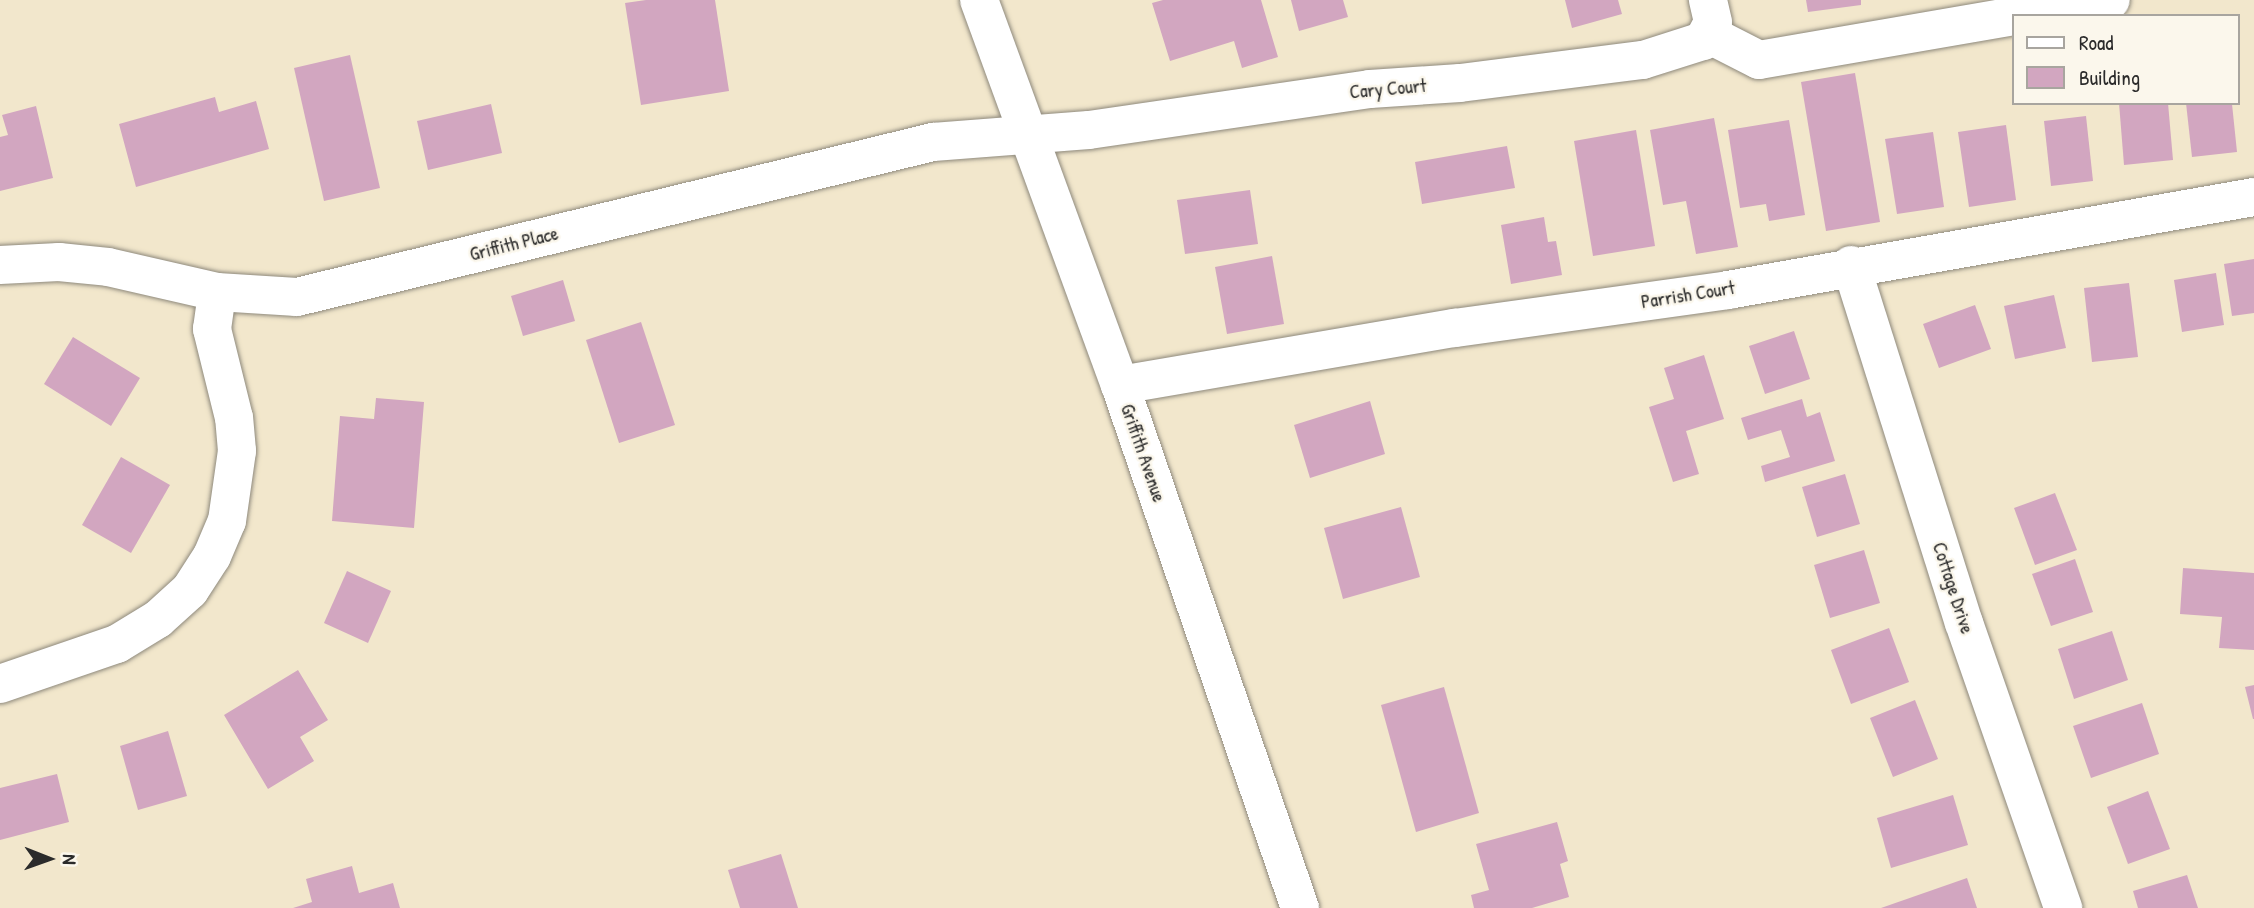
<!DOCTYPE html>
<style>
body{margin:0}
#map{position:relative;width:2254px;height:908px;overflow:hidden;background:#f2e7cc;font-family:"Patrick Hand",sans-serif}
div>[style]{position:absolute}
.building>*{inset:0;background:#d2a6c0}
.roads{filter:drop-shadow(0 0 2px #8e897c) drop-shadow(0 0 2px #8e897c)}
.minor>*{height:38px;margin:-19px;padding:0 19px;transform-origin:19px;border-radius:19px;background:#fff}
span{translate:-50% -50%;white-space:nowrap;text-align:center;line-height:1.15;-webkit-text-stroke:5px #fbf7ec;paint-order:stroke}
.street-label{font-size:19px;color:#2b2b2b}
.legend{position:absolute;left:2012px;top:14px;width:228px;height:91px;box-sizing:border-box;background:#fbf7ec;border:2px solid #a8a59f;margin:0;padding:9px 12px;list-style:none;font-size:21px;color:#2b2b2b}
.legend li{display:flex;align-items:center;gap:14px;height:35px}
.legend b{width:35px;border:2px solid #a8a59f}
.north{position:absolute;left:14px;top:824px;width:70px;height:70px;-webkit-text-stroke:5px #fbf7ec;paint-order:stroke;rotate:91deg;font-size:19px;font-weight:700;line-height:28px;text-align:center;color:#2b2b2b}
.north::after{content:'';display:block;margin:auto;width:24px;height:32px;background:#2b2b2b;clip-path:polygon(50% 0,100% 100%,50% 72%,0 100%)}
</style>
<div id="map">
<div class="building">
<div style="clip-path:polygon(646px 0,715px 0,729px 91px,641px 105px,625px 3px)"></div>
<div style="clip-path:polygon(1163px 0,1261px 0,1278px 57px,1242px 68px,1234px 41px,1170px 61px,1152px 3px)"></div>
<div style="clip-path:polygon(1291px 0,1343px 0,1348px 17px,1299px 31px)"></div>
<div style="clip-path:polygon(1565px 0,1618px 0,1622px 14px,1572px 28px)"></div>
<div style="clip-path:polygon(1806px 0,1861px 0,1861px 5px,1808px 12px)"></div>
<div style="clip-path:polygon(350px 55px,380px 188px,324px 201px,294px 68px)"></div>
<div style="clip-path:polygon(1855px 73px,1880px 222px,1826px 231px,1801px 82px)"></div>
<div style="clip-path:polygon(215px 97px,219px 112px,256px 101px,269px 149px,136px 187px,119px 124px)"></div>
<div style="clip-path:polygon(2119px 103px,2168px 103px,2173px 160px,2124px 165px)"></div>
<div style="clip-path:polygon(2186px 103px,2232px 104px,2237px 152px,2192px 157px)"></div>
<div style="clip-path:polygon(491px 104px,502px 153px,428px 170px,417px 121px)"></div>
<div style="clip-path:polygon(36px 106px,53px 178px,0 191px,0 137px,8px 135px,2px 115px)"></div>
<div style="clip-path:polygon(2086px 116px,2093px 181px,2051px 186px,2044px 121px)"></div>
<div style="clip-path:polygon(1714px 118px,1738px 247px,1696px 254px,1686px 201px,1663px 205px,1650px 130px)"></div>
<div style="clip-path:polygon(1789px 120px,1805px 215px,1769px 221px,1766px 204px,1740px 208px,1728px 130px)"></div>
<div style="clip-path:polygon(2006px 125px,2016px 200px,1969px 207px,1958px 132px)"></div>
<div style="clip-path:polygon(1636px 130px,1655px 246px,1593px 256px,1574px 141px)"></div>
<div style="clip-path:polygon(1933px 132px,1944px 207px,1897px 214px,1885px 139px)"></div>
<div style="clip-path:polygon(1507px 146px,1515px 188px,1422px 204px,1415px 162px)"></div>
<div style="clip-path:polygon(1250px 190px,1258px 244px,1185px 254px,1177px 200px)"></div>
<div style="clip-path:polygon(1544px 217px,1548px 242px,1556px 241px,1562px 275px,1511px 284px,1501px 225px)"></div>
<div style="clip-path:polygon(1272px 256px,1284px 324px,1227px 334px,1215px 267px)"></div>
<div style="clip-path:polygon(2254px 259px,2254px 313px,2232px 316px,2224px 264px)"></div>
<div style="clip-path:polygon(2216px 273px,2224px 325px,2182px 332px,2174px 280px)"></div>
<div style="clip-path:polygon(563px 280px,575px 321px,523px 336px,511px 296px)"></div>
<div style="clip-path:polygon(2129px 283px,2138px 357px,2092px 362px,2084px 288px)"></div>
<div style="clip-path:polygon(2054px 295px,2066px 348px,2015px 359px,2004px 306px)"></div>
<div style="clip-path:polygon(1975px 305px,1991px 349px,1939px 368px,1923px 324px)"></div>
<div style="clip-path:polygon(641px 322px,675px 425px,619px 443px,586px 340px)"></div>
<div style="clip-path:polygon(1794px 331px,1810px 379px,1765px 394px,1749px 346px)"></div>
<div style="clip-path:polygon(73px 337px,140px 378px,111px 426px,44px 384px)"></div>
<div style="clip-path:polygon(1704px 355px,1724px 419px,1686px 431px,1699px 474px,1673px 482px,1649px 407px,1674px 399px,1664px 368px)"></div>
<div style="clip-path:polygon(376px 398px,424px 402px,414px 528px,332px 521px,340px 416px,374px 419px)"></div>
<div style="clip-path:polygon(1802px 399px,1807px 417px,1820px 412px,1835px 461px,1765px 482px,1761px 466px,1790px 457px,1781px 430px,1748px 440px,1741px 418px)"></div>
<div style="clip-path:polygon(1370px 401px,1385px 454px,1310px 478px,1294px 425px)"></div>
<div style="clip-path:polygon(121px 457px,170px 485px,131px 553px,82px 525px)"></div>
<div style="clip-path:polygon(1845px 474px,1860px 524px,1817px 537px,1802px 487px)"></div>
<div style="clip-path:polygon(2055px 493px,2077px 550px,2035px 565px,2014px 508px)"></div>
<div style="clip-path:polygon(1401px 507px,1420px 577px,1343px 599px,1324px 528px)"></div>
<div style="clip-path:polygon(1864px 550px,1880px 603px,1830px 618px,1814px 565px)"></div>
<div style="clip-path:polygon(2075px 559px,2093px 612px,2051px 626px,2032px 574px)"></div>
<div style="clip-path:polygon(2183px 568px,2254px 573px,2254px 650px,2219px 648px,2222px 617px,2180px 614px)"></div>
<div style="clip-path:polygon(347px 571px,391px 591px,368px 643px,324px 623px)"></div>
<div style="clip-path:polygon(1889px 628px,1909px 682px,1851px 704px,1831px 650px)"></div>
<div style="clip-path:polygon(2112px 631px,2128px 680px,2074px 699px,2058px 649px)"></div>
<div style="clip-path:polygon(298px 670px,328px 720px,300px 737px,314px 761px,268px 789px,224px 715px)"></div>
<div style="clip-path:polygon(2254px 685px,2254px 719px,2253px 719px,2245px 687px)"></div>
<div style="clip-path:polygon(1444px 687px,1479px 813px,1416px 832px,1381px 705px)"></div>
<div style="clip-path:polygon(1915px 700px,1938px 759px,1893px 777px,1870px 718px)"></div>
<div style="clip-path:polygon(2142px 703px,2159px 754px,2091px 778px,2073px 726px)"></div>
<div style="clip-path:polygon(168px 731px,187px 796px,138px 810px,120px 746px)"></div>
<div style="clip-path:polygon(57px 774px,69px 822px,0 840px,0 788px)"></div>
<div style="clip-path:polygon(2148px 791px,2170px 849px,2128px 864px,2107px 807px)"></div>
<div style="clip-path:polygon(1953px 795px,1968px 845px,1891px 868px,1877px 818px)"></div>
<div style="clip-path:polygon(1557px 822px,1568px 861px,1560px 864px,1569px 897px,1532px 908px,1474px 908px,1471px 895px,1489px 890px,1476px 844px)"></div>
<div style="clip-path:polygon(781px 854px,798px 908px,740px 908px,728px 870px)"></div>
<div style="clip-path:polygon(352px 866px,359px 893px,393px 883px,400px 908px,293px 908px,312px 902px,306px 879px)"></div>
<div style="clip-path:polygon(2187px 875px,2198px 908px,2138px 908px,2133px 891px)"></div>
<div style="clip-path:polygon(1967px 878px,1977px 908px,1881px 908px)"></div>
</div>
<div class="roads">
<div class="minor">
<div style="left:979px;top:0;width:410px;rotate:69.9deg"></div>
<div style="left:1120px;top:385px;width:553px;rotate:71.01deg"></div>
<div style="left:2018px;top:16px;width:94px;rotate:-9.8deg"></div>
<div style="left:1710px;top:35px;width:55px;rotate:27deg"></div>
<div style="left:1759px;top:60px;width:259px;rotate:-9.8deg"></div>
<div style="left:0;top:265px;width:59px;rotate:-2.9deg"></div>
<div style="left:59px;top:262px;width:49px;rotate:5.8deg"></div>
<div style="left:108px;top:267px;width:112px;rotate:12.9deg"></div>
<div style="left:217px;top:292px;width:80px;rotate:3.6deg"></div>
<div style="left:297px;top:297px;width:655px;rotate:-13.7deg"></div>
<div style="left:933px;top:142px;width:156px;rotate:-4.4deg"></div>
<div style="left:1089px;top:130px;width:284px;rotate:-8.3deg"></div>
<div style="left:1370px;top:89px;width:90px;rotate:-3.8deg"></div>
<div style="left:1460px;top:83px;width:184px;rotate:-7.2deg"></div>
<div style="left:1643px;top:60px;width:63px;rotate:-17.6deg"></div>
<div style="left:1703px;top:41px;width:21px;rotate:-62deg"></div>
<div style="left:1713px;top:22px;width:23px;rotate:-103deg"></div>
<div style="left:1851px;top:265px;width:375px;rotate:72.5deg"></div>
<div style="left:1964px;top:623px;width:302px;rotate:70.8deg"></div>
<div style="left:1120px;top:385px;width:340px;rotate:-9.7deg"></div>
<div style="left:1455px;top:328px;width:276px;rotate:-7.9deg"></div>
<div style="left:1728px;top:290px;width:534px;rotate:-10.03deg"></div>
<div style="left:0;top:684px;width:124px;rotate:-18.9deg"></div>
<div style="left:117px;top:644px;width:48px;rotate:-31.4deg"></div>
<div style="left:158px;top:619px;width:43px;rotate:-42.2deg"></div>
<div style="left:190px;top:590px;width:40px;rotate:-57.1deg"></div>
<div style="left:212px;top:556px;width:38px;rotate:-67deg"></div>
<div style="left:227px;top:521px;width:71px;rotate:-81.9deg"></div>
<div style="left:237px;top:451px;width:33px;rotate:-95deg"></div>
<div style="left:234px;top:418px;width:92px;rotate:-103.9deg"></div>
<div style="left:212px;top:329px;width:37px;rotate:-82deg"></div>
</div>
</div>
<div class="street-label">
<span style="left:1388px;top:89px;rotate:-5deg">Cary Court</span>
<span style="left:514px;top:244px;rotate:-14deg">Griffith Place</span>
<span style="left:1688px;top:295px;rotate:-9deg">Parrish Court</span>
<span style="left:1143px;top:453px;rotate:71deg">Griffith Avenue</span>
<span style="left:1953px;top:588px;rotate:72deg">Cottage Drive</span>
</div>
<ul class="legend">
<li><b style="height:9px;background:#fff"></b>Road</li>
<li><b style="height:19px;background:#d2a6c0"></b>Building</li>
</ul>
<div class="north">N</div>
</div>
